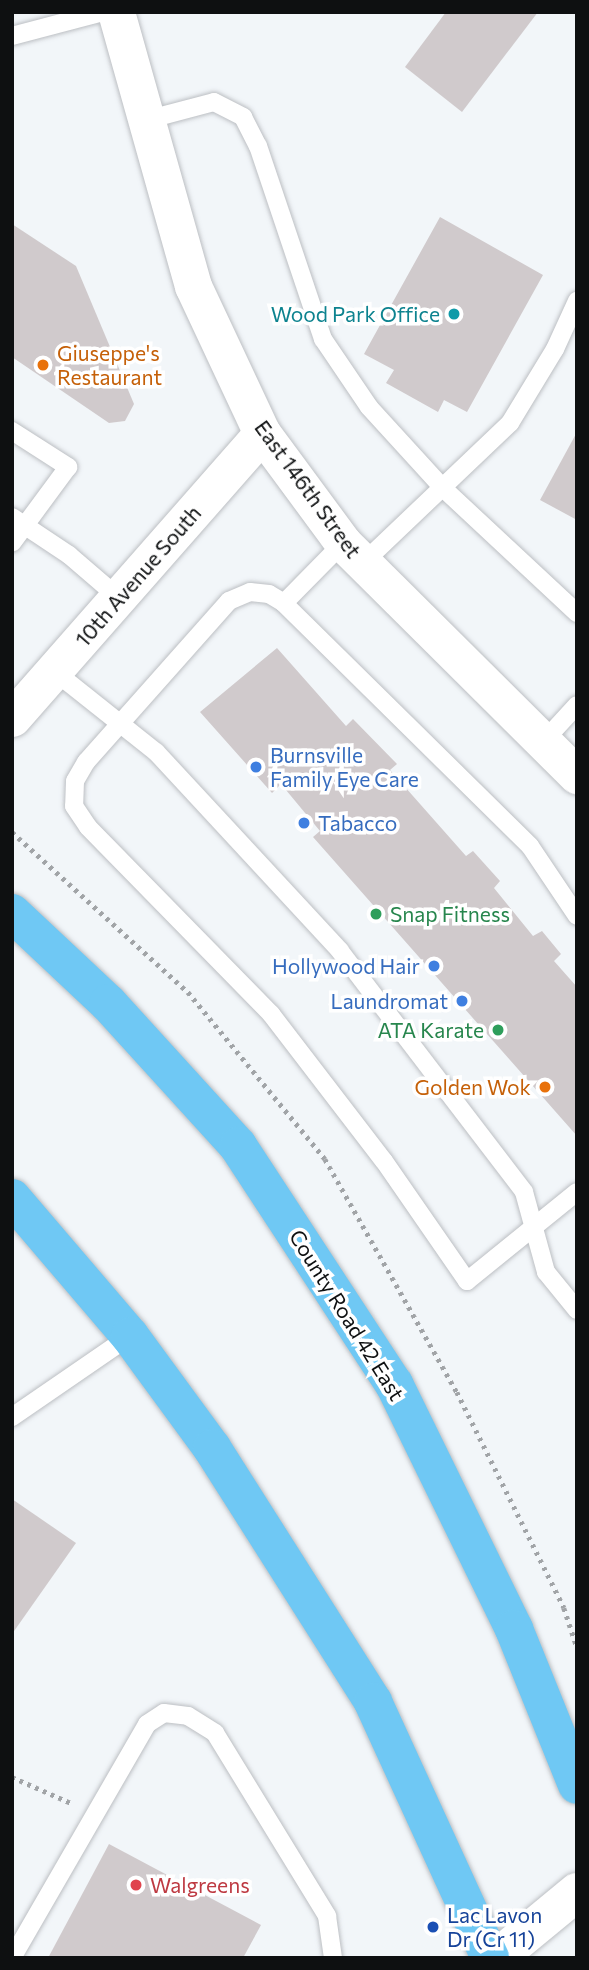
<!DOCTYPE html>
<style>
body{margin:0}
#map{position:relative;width:589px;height:1970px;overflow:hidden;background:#f2f6f9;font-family:Commissioner,sans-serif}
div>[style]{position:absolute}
.building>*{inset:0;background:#d0cacc}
.path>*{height:4.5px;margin-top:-2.25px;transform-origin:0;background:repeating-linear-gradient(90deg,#a1a4a7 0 3.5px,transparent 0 8.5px)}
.roads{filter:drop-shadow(0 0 2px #bcbfc3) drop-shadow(0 0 2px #bcbfc3)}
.service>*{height:18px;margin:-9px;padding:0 9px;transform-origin:9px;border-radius:9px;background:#fff}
.minor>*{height:37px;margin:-18.5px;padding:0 18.5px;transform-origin:18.5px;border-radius:18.5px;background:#fff}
.tertiary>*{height:38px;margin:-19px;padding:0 19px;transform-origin:19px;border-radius:19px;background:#fff}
.trunk>*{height:38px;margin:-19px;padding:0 19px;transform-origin:19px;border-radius:19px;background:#6fc8f4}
.dots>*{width:19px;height:19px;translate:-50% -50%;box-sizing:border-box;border:4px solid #fff;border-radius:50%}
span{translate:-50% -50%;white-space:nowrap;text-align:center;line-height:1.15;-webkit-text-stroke:7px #fff;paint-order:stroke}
.culture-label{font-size:21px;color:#0d838f}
.right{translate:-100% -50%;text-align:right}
.food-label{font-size:21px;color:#c56008}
.left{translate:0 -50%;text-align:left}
.street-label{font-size:21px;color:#0e1011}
.shop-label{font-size:21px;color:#366cbe}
.leisure-label{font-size:21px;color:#27864d}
.health-label{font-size:21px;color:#be3a42}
.transit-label{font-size:21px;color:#164399}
.frame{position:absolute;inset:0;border:14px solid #0e1011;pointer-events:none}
</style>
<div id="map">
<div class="building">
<div style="clip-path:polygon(446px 12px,538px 12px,462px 112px,405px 67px)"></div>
<div style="clip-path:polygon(440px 217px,543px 275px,467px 412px,444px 400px,438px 412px,386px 383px,394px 370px,364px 354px)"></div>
<div style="clip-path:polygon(12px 224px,76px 266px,134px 404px,125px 421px,109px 423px,12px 357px)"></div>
<div style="clip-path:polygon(577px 432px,577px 520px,540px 500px)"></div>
<div style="clip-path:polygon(277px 648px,346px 726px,353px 719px,397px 764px,390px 770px,466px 856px,473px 851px,500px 881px,494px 888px,533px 936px,542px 931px,561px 954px,554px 961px,577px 987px,577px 1136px,313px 837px,320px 831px,281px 784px,272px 793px,200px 712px)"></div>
<div style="clip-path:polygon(12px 1499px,76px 1543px,12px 1634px)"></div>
<div style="clip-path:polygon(109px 1844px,261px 1925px,243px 1958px,48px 1958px)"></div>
</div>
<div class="path">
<div style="left:12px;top:832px;width:238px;rotate:42.3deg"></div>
<div style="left:188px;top:992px;width:216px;rotate:50.6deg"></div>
<div style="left:325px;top:1159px;width:268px;rotate:60.5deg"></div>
<div style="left:457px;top:1392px;width:241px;rotate:63.6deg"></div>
<div style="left:564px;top:1608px;width:41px;rotate:71.6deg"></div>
<div style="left:12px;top:1777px;width:64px;rotate:23.8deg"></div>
</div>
<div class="roads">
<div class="service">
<div style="left:12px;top:36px;width:94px;rotate:-14.8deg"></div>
<div style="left:146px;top:120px;width:70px;rotate:-14.8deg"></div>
<div style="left:214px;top:102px;width:33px;rotate:27deg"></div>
<div style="left:243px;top:117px;width:33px;rotate:63deg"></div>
<div style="left:258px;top:146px;width:204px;rotate:71.4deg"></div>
<div style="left:323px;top:339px;width:82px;rotate:55.9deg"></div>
<div style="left:369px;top:407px;width:111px;rotate:47.6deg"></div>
<div style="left:444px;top:489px;width:182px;rotate:43deg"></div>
<div style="left:12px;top:431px;width:67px;rotate:32.7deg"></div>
<div style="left:68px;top:467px;width:94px;rotate:126.4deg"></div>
<div style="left:12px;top:517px;width:69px;rotate:33.7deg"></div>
<div style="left:69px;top:555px;width:66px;rotate:40.7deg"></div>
<div style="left:363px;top:563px;width:203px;rotate:-43.6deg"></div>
<div style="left:510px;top:423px;width:87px;rotate:-58.7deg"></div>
<div style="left:555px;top:349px;width:53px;rotate:-65.4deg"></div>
<div style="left:284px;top:603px;width:84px;rotate:-45.5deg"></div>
<div style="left:54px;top:671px;width:130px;rotate:38.5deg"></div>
<div style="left:156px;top:752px;width:271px;rotate:47.2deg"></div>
<div style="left:340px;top:951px;width:303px;rotate:52.6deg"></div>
<div style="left:524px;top:1192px;width:83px;rotate:74.6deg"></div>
<div style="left:546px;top:1272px;width:49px;rotate:50.8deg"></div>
<div style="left:543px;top:742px;width:50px;rotate:-47.4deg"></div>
<div style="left:577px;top:916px;width:84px;rotate:-123.9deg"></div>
<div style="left:530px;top:846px;width:346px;rotate:-135.4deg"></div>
<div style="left:284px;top:603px;width:17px;rotate:-149deg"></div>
<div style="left:269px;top:594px;width:19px;rotate:-174deg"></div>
<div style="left:250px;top:592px;width:23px;rotate:157deg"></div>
<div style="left:229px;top:601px;width:215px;rotate:131.6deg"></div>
<div style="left:86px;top:762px;width:22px;rotate:120deg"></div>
<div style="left:75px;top:781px;width:25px;rotate:92deg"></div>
<div style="left:74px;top:806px;width:25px;rotate:56deg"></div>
<div style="left:88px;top:827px;width:262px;rotate:45.6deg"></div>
<div style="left:271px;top:1014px;width:185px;rotate:52.5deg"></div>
<div style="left:384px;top:1161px;width:146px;rotate:55.3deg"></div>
<div style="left:467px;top:1281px;width:141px;rotate:-39deg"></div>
<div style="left:12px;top:1417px;width:143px;rotate:-34.5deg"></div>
<div style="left:12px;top:1958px;width:270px;rotate:-60deg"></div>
<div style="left:147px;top:1724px;width:20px;rotate:-33deg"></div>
<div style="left:164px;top:1713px;width:24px;rotate:7deg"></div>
<div style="left:188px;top:1716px;width:32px;rotate:32deg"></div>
<div style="left:215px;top:1733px;width:215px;rotate:58.5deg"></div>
<div style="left:327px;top:1916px;width:42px;rotate:81.9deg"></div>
</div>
<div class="minor">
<div style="left:116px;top:12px;width:285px;rotate:74.3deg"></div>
<div style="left:193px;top:286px;width:162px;rotate:64.9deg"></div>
<div style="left:262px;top:433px;width:137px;rotate:53.6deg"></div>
<div style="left:343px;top:543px;width:330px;rotate:44.8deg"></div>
<div style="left:12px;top:718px;width:379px;rotate:-48.7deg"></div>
</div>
<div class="tertiary">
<div style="left:497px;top:1958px;width:104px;rotate:-39.5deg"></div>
</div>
<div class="trunk">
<div style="left:12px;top:913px;width:132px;rotate:43.2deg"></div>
<div style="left:108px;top:1003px;width:193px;rotate:47.7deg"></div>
<div style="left:238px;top:1146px;width:285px;rotate:56.8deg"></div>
<div style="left:394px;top:1384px;width:273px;rotate:63.9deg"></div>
<div style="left:514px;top:1629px;width:168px;rotate:68deg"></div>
<div style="left:12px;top:1198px;width:182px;rotate:49.5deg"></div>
<div style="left:130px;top:1336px;width:139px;rotate:53.8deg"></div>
<div style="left:212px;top:1448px;width:301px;rotate:57.6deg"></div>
<div style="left:373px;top:1702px;width:281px;rotate:65.4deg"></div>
</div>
</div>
<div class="dots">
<div style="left:454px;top:314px;background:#0f9aa8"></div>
<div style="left:43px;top:365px;background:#e8710a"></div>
<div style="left:256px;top:767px;background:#3f7fe0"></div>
<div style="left:304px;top:823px;background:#3f7fe0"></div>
<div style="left:376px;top:914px;background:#2e9e5b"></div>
<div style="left:434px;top:966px;background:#3f7fe0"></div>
<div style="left:462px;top:1001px;background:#3f7fe0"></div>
<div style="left:498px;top:1030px;background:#2e9e5b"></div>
<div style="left:545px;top:1087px;background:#e8710a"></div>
<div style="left:136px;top:1885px;background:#e0444e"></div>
<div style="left:433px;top:1927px;background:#1a4fb4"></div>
</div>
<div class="culture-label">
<span class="right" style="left:440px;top:314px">Wood Park Office</span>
</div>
<div class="food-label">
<span class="left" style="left:57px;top:365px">Giuseppe's<br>Restaurant</span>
<span class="right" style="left:531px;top:1087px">Golden Wok</span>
</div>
<div class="street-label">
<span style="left:308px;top:489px;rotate:54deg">East 146th Street</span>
<span style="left:138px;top:576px;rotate:-49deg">10th Avenue South</span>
<span style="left:347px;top:1315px;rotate:58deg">County Road 42 East</span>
</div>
<div class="shop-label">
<span class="left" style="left:270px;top:767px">Burnsville<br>Family Eye Care</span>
<span class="left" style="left:318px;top:823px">Tabacco</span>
<span class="right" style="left:420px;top:966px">Hollywood Hair</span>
<span class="right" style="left:448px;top:1001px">Laundromat</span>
</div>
<div class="leisure-label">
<span class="left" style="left:390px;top:914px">Snap Fitness</span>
<span class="right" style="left:484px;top:1030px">ATA Karate</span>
</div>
<div class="health-label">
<span class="left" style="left:150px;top:1885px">Walgreens</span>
</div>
<div class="transit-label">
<span class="left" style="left:447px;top:1927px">Lac Lavon<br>Dr (Cr 11)</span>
</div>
<div class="frame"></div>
</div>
